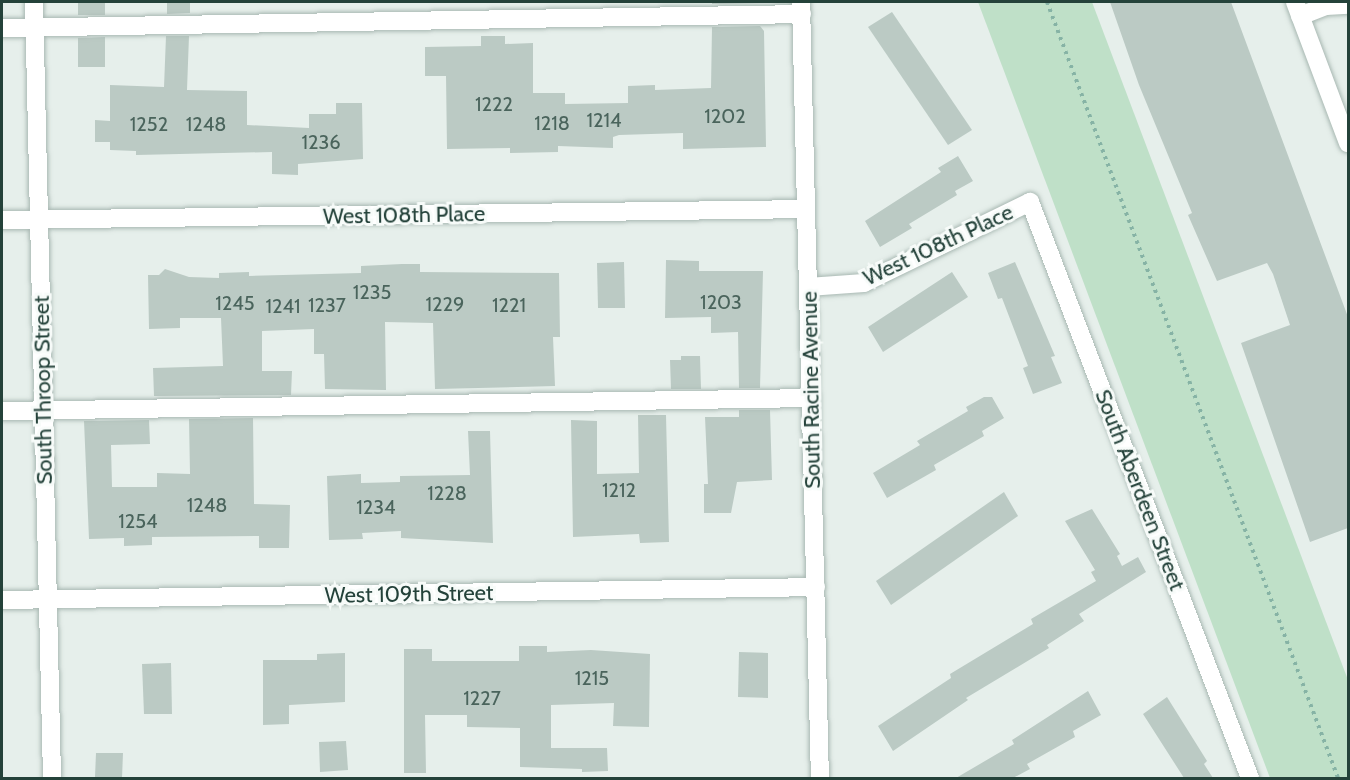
<!DOCTYPE html>
<style>
body{margin:0}
#map{position:relative;width:1350px;height:780px;overflow:hidden;background:#e6efeb;font-family:Cabin,sans-serif}
div>[style]{position:absolute}
.green>*{inset:0;background:#bfe0c8}
.building>*{inset:0;background:#bbcac4}
.path>*{height:4px;margin-top:-2px;transform-origin:0;background:repeating-linear-gradient(90deg,#86b3a5 0 3px,transparent 0 7.5px)}
.roads{filter:drop-shadow(0 0 2px #a8b8b2) drop-shadow(0 0 2px #a8b8b2)}
.minor>*{height:18px;margin:-9px;padding:0 9px;transform-origin:9px;border-radius:9px;background:#fff}
span{translate:-50% -50%;white-space:nowrap;text-align:center;line-height:1.15;-webkit-text-stroke:6px #f7fbf9;paint-order:stroke}
.number-label{font-size:20px;color:#4a645c}
.number-label span{-webkit-text-stroke-width:0}
.street-label{font-size:22px;color:#24423a}
.frame{position:absolute;inset:0;border:3px solid #24423a;pointer-events:none}
</style>
<div id="map">
<div class="green">
<div style="clip-path:polygon(978px 2px,1092px 2px,1348px 680px,1348px 778px,1270px 778px)"></div>
</div>
<div class="building">
<div style="clip-path:polygon(78px 2px,105px 2px,105px 15px,78px 15px)"></div>
<div style="clip-path:polygon(167px 2px,190px 2px,190px 13px,167px 14px)"></div>
<div style="clip-path:polygon(712px 2px,761px 2px,761px 3px,712px 4px)"></div>
<div style="clip-path:polygon(1110px 2px,1231px 2px,1348px 317px,1348px 528px,1310px 542px,1241px 343px,1290px 325px,1273px 274px,1267px 263px,1217px 281px,1188px 215px,1192px 213px,1139px 85px)"></div>
<div style="clip-path:polygon(892px 12px,972px 130px,948px 145px,868px 27px)"></div>
<div style="clip-path:polygon(760px 26px,764px 31px,766px 147px,683px 149px,683px 133px,619px 135px,613px 137px,613px 148px,558px 146px,558px 152px,510px 153px,510px 148px,447px 149px,446px 76px,425px 76px,425px 47px,481px 46px,481px 36px,505px 36px,505px 44px,533px 43px,533px 93px,565px 93px,565px 104px,628px 103px,628px 86px,655px 85px,655px 90px,711px 88px,712px 27px)"></div>
<div style="clip-path:polygon(166px 36px,189px 36px,187px 90px,247px 91px,247px 125px,309px 128px,309px 114px,336px 114px,336px 103px,362px 103px,363px 159px,298px 164px,298px 175px,272px 174px,272px 152px,136px 155px,136px 151px,110px 150px,110px 142px,95px 142px,95px 120px,110px 121px,110px 85px,164px 87px)"></div>
<div style="clip-path:polygon(105px 37px,105px 67px,78px 67px,78px 38px)"></div>
<div style="clip-path:polygon(958px 156px,973px 181px,955px 191px,957px 195px,909px 224px,912px 228px,880px 247px,865px 221px,941px 172px,938px 168px)"></div>
<div style="clip-path:polygon(666px 260px,699px 261px,699px 271px,763px 271px,760px 388px,739px 388px,738px 332px,711px 333px,711px 317px,665px 318px)"></div>
<div style="clip-path:polygon(624px 262px,625px 308px,598px 308px,597px 263px)"></div>
<div style="clip-path:polygon(1015px 262px,1055px 356px,1051px 357px,1062px 383px,1033px 394px,1023px 368px,1028px 366px,1002px 298px,998px 299px,988px 273px)"></div>
<div style="clip-path:polygon(402px 264px,420px 264px,420px 272px,559px 273px,560px 337px,553px 337px,555px 386px,435px 389px,433px 323px,385px 322px,386px 390px,325px 389px,324px 354px,314px 354px,314px 329px,262px 331px,262px 371px,292px 371px,291px 395px,154px 396px,153px 368px,223px 366px,221px 318px,180px 318px,180px 328px,149px 329px,148px 275px,159px 275px,165px 269px,189px 277px,219px 278px,219px 273px,249px 272px,249px 276px,361px 273px,361px 266px)"></div>
<div style="clip-path:polygon(952px 272px,968px 297px,883px 352px,868px 327px)"></div>
<div style="clip-path:polygon(681px 356px,700px 356px,701px 389px,671px 389px,670px 360px,681px 360px)"></div>
<div style="clip-path:polygon(984px 397px,992px 397px,1004px 418px,982px 431px,984px 436px,934px 465px,936px 470px,887px 498px,873px 473px,920px 445px,917px 441px,968px 411px,966px 407px)"></div>
<div style="clip-path:polygon(739px 410px,770px 410px,772px 480px,737px 482px,731px 513px,704px 513px,704px 484px,708px 484px,705px 417px,739px 417px)"></div>
<div style="clip-path:polygon(638px 415px,666px 415px,669px 542px,640px 543px,639px 534px,573px 537px,571px 420px,597px 421px,597px 474px,639px 473px)"></div>
<div style="clip-path:polygon(253px 418px,254px 504px,290px 505px,289px 548px,259px 548px,259px 536px,152px 537px,152px 545px,124px 546px,124px 538px,89px 539px,84px 421px,149px 420px,150px 444px,111px 445px,112px 487px,157px 487px,157px 473px,190px 474px,189px 419px)"></div>
<div style="clip-path:polygon(468px 431px,490px 431px,493px 543px,401px 538px,401px 531px,362px 533px,363px 539px,329px 540px,327px 476px,361px 474px,361px 483px,400px 482px,400px 476px,470px 475px)"></div>
<div style="clip-path:polygon(1004px 492px,1018px 516px,891px 605px,876px 581px)"></div>
<div style="clip-path:polygon(1092px 509px,1120px 554px,1117px 556px,1122px 566px,1138px 557px,1146px 572px,1079px 614px,1084px 621px,1047px 645px,1049px 648px,966px 698px,968px 700px,893px 751px,878px 726px,951px 678px,950px 674px,1033px 624px,1031px 619px,1096px 581px,1091px 572px,1095px 570px,1065px 521px)"></div>
<div style="clip-path:polygon(519px 646px,547px 646px,547px 652px,591px 650px,650px 654px,649px 727px,613px 726px,614px 703px,551px 705px,551px 748px,607px 748px,608px 771px,582px 772px,582px 769px,520px 767px,520px 728px,467px 727px,467px 715px,425px 715px,426px 773px,404px 773px,404px 649px,432px 649px,432px 661px,519px 661px)"></div>
<div style="clip-path:polygon(739px 652px,768px 653px,768px 698px,738px 697px)"></div>
<div style="clip-path:polygon(345px 653px,345px 702px,289px 705px,289px 724px,263px 725px,263px 660px,317px 660px,317px 654px)"></div>
<div style="clip-path:polygon(171px 663px,172px 714px,144px 714px,142px 664px)"></div>
<div style="clip-path:polygon(1088px 691px,1101px 715px,1073px 731px,1075px 737px,1027px 764px,1030px 769px,1013px 778px,956px 778px,1014px 744px,1012px 740px)"></div>
<div style="clip-path:polygon(1167px 697px,1207px 761px,1204px 764px,1213px 778px,1184px 778px,1143px 714px)"></div>
<div style="clip-path:polygon(346px 741px,348px 770px,320px 772px,319px 742px)"></div>
<div style="clip-path:polygon(96px 753px,123px 753px,122px 778px,95px 777px)"></div>
</div>
<div class="path">
<div style="left:1047px;top:2px;width:829px;rotate:69.44deg"></div>
</div>
<div class="roads">
<div class="minor">
<div style="left:34px;top:2px;width:776px;rotate:88.67deg"></div>
<div style="left:1295px;top:2px;width:151px;rotate:69.4deg"></div>
<div style="left:801px;top:3px;width:775px;rotate:88.6deg"></div>
<div style="left:1300px;top:16px;width:28px;rotate:-21deg"></div>
<div style="left:1326px;top:6px;width:22px;rotate:-3deg"></div>
<div style="left:2px;top:28px;width:800px;rotate:-1deg"></div>
<div style="left:2px;top:220px;width:804px;rotate:-0.78deg"></div>
<div style="left:808px;top:287px;width:56px;rotate:-4.1deg"></div>
<div style="left:864px;top:283px;width:185px;rotate:-26deg"></div>
<div style="left:1030px;top:202px;width:617px;rotate:69.1deg"></div>
<div style="left:2px;top:411px;width:809px;rotate:-0.92deg"></div>
<div style="left:2px;top:600px;width:814px;rotate:-0.91deg"></div>
</div>
</div>
<div class="number-label">
<span style="left:494px;top:104px">1222</span>
<span style="left:725px;top:116px">1202</span>
<span style="left:604px;top:120px">1214</span>
<span style="left:552px;top:123px">1218</span>
<span style="left:149px;top:124px">1252</span>
<span style="left:206px;top:124px">1248</span>
<span style="left:321px;top:142px">1236</span>
<span style="left:372px;top:292px">1235</span>
<span style="left:721px;top:302px">1203</span>
<span style="left:235px;top:303px">1245</span>
<span style="left:445px;top:304px">1229</span>
<span style="left:327px;top:305px">1237</span>
<span style="left:509px;top:305px">1221</span>
<span style="left:283px;top:306px">1241</span>
<span style="left:619px;top:490px">1212</span>
<span style="left:447px;top:493px">1228</span>
<span style="left:207px;top:505px">1248</span>
<span style="left:376px;top:507px">1234</span>
<span style="left:138px;top:521px">1254</span>
<span style="left:592px;top:678px">1215</span>
<span style="left:482px;top:698px">1227</span>
</div>
<div class="street-label">
<span style="left:404px;top:215px;rotate:-1deg">West 108th Place</span>
<span style="left:938px;top:245px;rotate:-25deg">West 108th Place</span>
<span style="left:43px;top:390px;rotate:-91deg">South Throop Street</span>
<span style="left:811px;top:390px;rotate:-91deg">South Racine Avenue</span>
<span style="left:1140px;top:490px;rotate:69deg">South Aberdeen Street</span>
<span style="left:409px;top:594px;rotate:-1deg">West 109th Street</span>
</div>
<div class="frame"></div>
</div>
